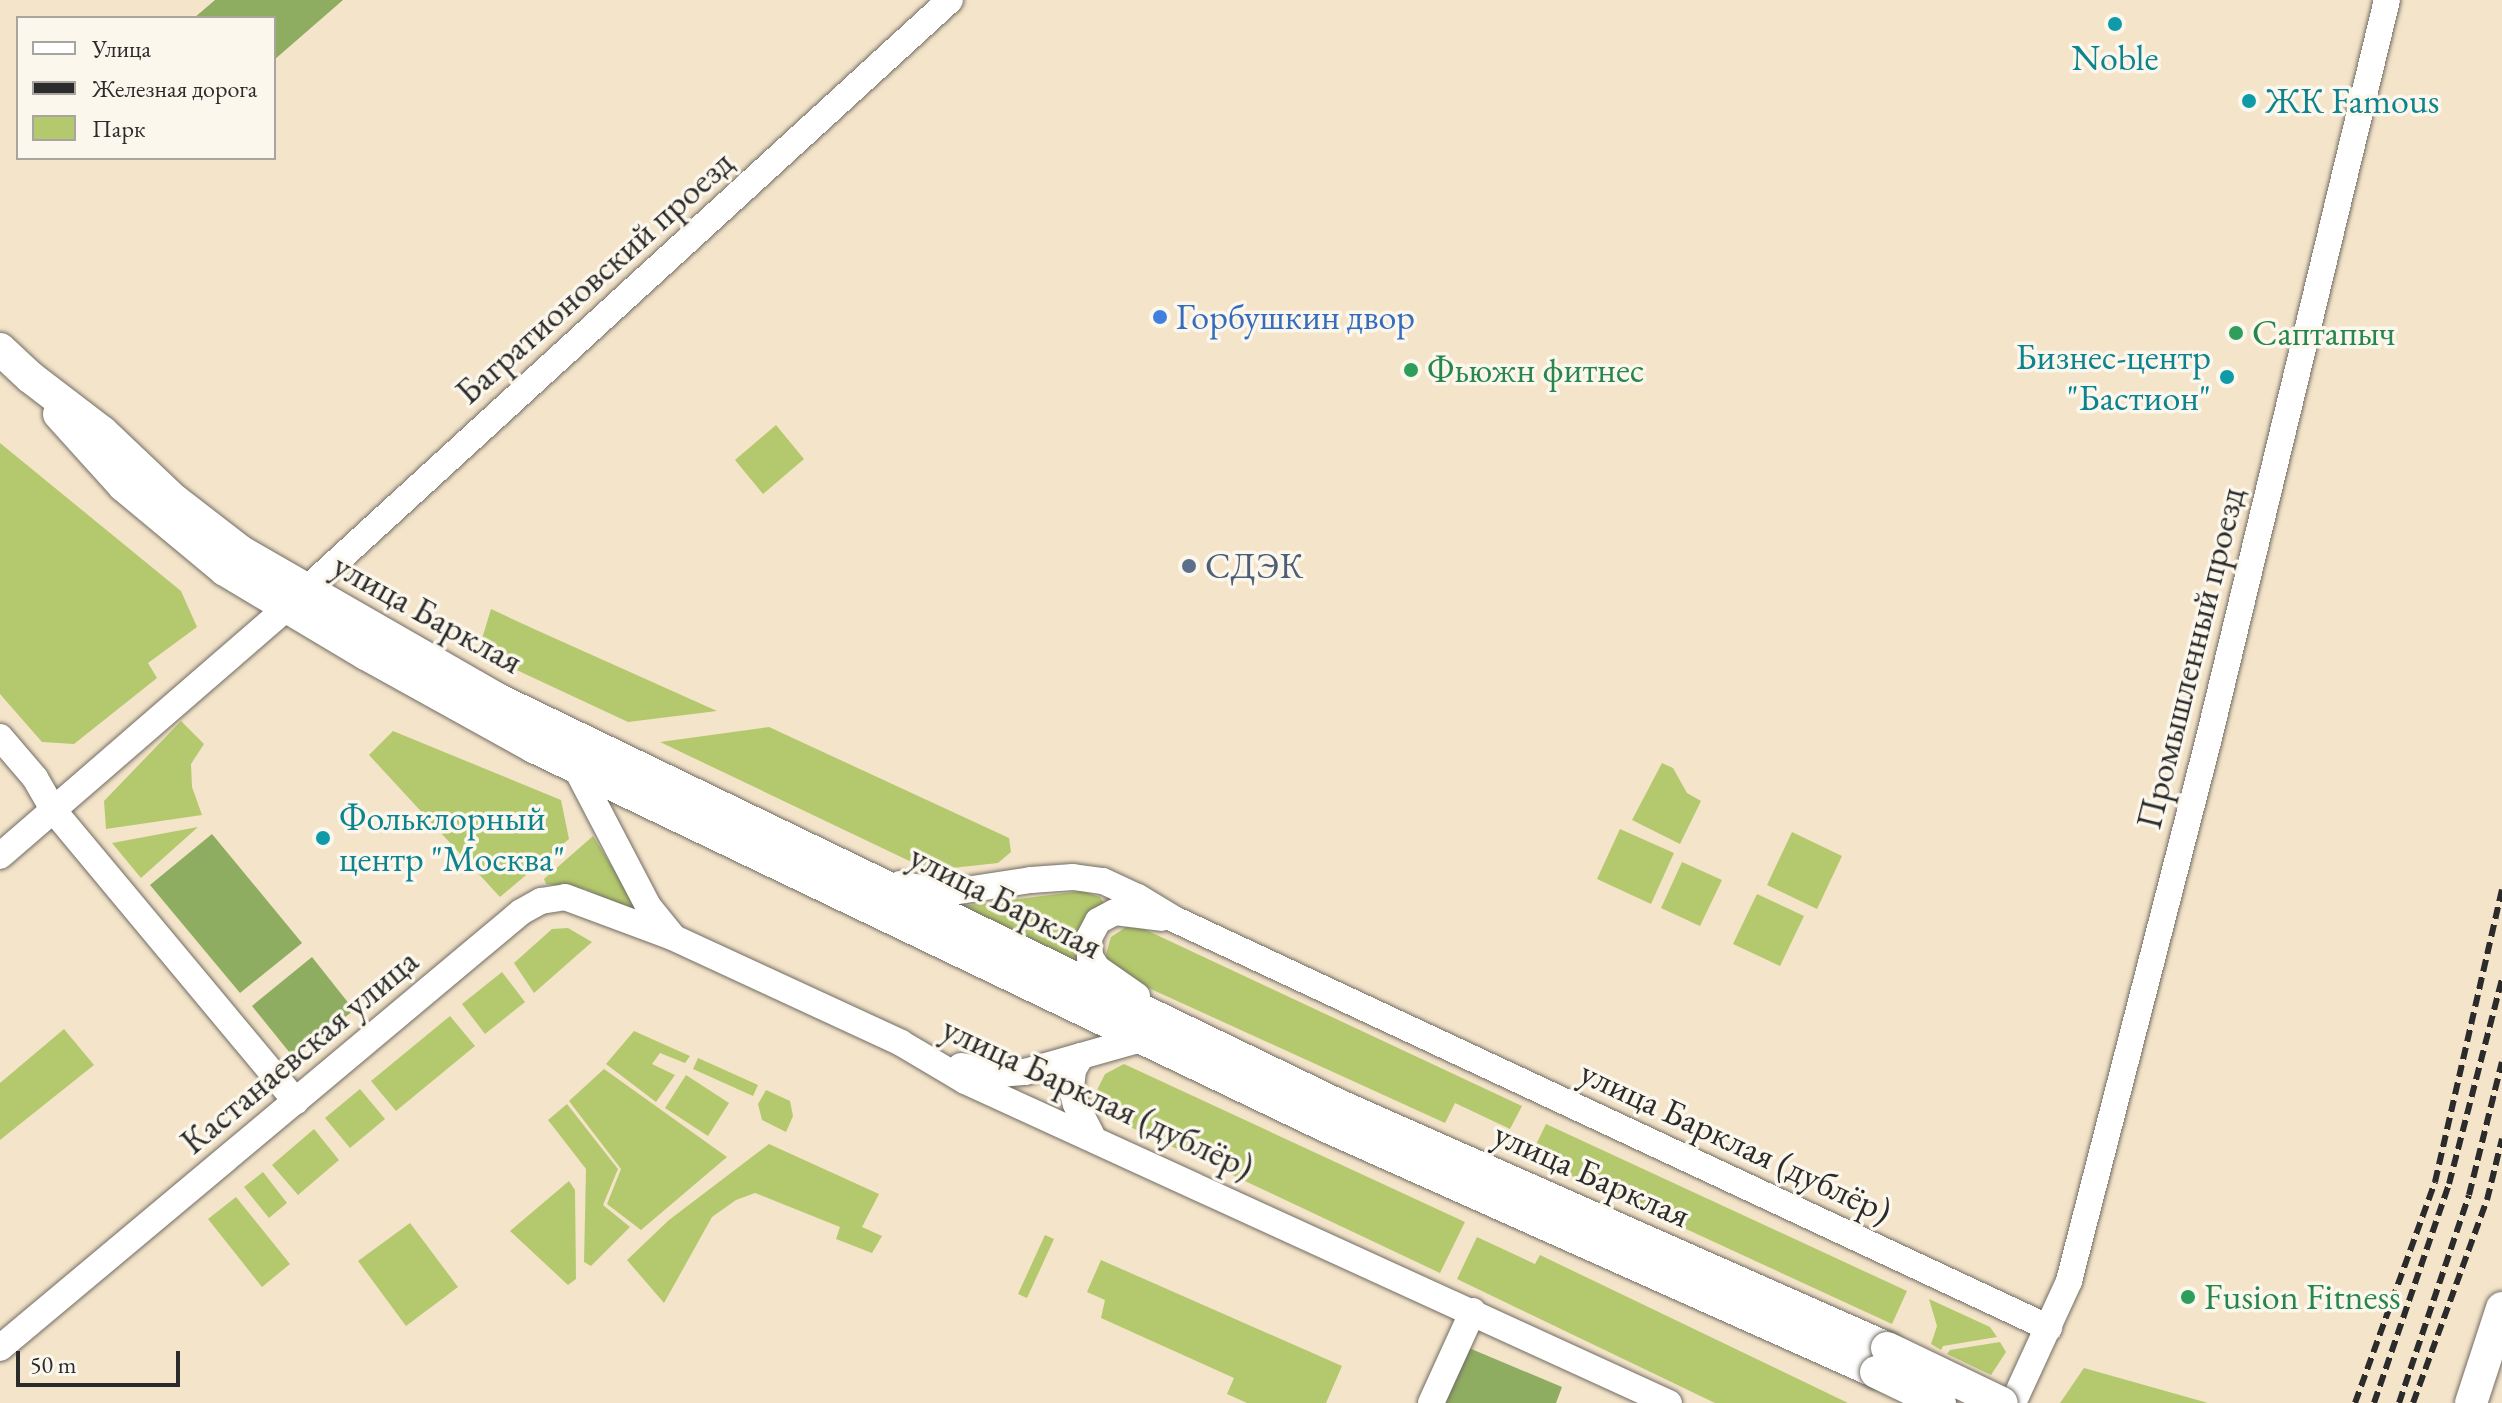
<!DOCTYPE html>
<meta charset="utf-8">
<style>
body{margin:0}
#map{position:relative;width:2502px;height:1403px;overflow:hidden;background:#f4e4ca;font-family:"EB Garamond",serif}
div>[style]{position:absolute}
.green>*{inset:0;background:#b4c96d}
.forest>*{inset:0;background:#8fad60}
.roads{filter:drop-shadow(0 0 2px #716c63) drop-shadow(0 0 2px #716c63)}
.minor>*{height:26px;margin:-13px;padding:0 13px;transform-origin:13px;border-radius:13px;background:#fff}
.major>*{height:32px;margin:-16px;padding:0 16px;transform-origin:16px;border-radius:16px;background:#fff}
.rail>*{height:6px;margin-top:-3px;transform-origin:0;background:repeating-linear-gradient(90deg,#2b2b2b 0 12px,transparent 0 18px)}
.bridges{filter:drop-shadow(0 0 2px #716c63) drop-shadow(0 0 2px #716c63)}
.major-bridge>*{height:32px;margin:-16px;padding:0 16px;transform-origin:16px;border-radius:16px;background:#fff}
.dots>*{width:22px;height:22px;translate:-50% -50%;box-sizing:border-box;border:4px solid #fbf7ec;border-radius:50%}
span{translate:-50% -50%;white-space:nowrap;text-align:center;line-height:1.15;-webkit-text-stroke:7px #fbf7ec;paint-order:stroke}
.culture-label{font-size:36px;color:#0d838f}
.left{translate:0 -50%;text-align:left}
.right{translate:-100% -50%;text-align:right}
.street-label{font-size:36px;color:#2b2b2b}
.shop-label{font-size:36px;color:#366cbe}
.leisure-label{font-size:36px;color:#27864d}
.service-label{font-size:36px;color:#4e5e75}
.legend{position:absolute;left:16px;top:16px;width:260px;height:144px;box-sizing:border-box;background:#fbf7ec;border:2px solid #a8a59f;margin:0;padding:10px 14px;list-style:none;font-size:24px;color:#2b2b2b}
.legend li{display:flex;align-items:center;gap:16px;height:40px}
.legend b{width:40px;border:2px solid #a8a59f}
.scale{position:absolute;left:16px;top:1351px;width:164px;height:36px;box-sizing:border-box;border:4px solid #2b2b2b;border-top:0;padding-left:10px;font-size:24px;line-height:28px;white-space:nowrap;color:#2b2b2b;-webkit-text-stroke:6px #fbf7ec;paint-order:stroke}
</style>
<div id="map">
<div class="green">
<div style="clip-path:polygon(776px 425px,804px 459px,763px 494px,735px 460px)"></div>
<div style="clip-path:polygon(0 443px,181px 591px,197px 627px,148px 663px,157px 678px,74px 744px,42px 742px,0 694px)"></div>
<div style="clip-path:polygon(491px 609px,534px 629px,717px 711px,628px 722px,478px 652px)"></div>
<div style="clip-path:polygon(181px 721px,204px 744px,191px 764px,192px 787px,202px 815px,106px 829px,104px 801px)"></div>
<div style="clip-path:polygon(769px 727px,1009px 838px,1011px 852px,998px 863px,943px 869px,922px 867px,660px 742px)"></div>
<div style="clip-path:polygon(393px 731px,561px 800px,569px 839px,500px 897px,369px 755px)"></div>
<div style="clip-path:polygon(1662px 763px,1673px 768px,1687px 793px,1701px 801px,1680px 844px,1632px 820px)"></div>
<div style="clip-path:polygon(198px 827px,141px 878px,112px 843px)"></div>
<div style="clip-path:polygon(1620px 829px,1674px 853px,1651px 904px,1597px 879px)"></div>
<div style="clip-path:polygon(1792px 832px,1842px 856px,1817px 909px,1767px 885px)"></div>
<div style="clip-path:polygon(593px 836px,632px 899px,637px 913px,585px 889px,546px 884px,544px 879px)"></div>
<div style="clip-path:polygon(1682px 862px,1722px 880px,1700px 926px,1661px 908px)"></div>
<div style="clip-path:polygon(1082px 891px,1100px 897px,1104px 903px,1090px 912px,1080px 927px,1076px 944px,1079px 962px,963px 906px)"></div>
<div style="clip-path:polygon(1757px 894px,1804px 916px,1780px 966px,1733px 944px)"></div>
<div style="clip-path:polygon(1126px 927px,1144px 929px,1522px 1106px,1510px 1129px,1455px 1103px,1445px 1123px,1120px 975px,1108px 962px,1106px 954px,1111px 937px)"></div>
<div style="clip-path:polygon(568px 928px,592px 942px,534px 993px,514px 963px,552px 929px)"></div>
<div style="clip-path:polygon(502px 972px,525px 1002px,485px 1034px,462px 1004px)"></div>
<div style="clip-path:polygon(450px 1016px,475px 1046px,396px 1111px,371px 1081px)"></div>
<div style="clip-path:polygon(64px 1029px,94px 1065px,0 1140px,0 1083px)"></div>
<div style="clip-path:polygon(634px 1031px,690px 1056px,685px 1063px,660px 1053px,652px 1064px,675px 1075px,656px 1102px,606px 1064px)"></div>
<div style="clip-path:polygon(698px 1058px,758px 1085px,753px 1096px,693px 1069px)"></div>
<div style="clip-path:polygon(1124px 1064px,1465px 1222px,1440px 1273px,1107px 1116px,1096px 1092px,1105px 1074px)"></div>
<div style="clip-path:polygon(604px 1069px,727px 1157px,641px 1230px,607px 1204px,621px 1169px,569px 1101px)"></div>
<div style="clip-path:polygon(686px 1075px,729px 1103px,708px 1136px,665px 1108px)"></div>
<div style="clip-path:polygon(360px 1089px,385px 1119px,350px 1148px,325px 1118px)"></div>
<div style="clip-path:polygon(766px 1090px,790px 1101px,793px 1116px,786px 1132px,762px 1120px,758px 1104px)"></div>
<div style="clip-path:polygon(567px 1104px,618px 1169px,603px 1205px,630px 1227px,591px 1266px,584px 1262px,586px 1169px,548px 1120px)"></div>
<div style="clip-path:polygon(1546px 1124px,1907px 1291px,1892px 1324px,1530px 1157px)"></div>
<div style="clip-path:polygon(314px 1129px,339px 1160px,298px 1195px,272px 1165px)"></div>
<div style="clip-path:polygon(769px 1144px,879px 1194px,862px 1227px,882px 1236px,872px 1253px,836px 1239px,840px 1227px,755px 1193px,736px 1200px,712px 1217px,664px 1303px,627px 1260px,669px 1220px)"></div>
<div style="clip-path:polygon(263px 1172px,287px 1203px,269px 1218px,244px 1187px)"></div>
<div style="clip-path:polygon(569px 1181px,575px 1190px,576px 1279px,568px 1285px,510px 1231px)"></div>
<div style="clip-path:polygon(236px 1197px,290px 1264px,262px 1287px,208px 1219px)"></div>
<div style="clip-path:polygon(410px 1223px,458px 1287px,406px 1326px,358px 1261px)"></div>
<div style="clip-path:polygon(1045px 1235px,1054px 1239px,1027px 1298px,1018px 1294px)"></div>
<div style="clip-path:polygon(1477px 1237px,1535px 1264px,1540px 1255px,1848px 1403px,1715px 1403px,1457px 1279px)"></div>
<div style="clip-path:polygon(1101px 1260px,1342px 1366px,1326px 1403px,1247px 1403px,1227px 1394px,1234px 1378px,1101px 1318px,1105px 1300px,1087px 1292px)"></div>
<div style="clip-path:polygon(1929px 1299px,1990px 1327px,1997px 1337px,1943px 1346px,1941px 1350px,1931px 1344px,1937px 1326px)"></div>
<div style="clip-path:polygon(2000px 1342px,2006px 1352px,1991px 1375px,1947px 1354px,1950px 1350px)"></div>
<div style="clip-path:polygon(2084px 1368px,2208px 1403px,2060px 1403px)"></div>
</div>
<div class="forest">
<div style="clip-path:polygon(215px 0,343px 0,274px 60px,274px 18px,194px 18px)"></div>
<div style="clip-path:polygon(212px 834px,302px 943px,240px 993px,150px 885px)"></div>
<div style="clip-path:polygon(312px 957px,354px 1010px,294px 1058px,252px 1006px)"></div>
<div style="clip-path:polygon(1469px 1348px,1562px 1387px,1556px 1403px,1443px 1403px)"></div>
</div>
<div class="roads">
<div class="minor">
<div style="left:0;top:737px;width:54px;rotate:49.5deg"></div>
<div style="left:35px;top:778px;width:38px;rotate:60deg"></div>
<div style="left:54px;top:811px;width:378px;rotate:50.2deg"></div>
<div style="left:577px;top:770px;width:153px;rotate:62.4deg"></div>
<div style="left:648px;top:906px;width:38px;rotate:51deg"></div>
<div style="left:0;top:856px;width:379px;rotate:-40.9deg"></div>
<div style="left:286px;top:608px;width:900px;rotate:-42.48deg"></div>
<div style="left:900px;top:884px;width:47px;rotate:11.1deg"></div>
<div style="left:946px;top:893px;width:86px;rotate:-8.7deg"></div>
<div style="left:1031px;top:880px;width:42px;rotate:-4.1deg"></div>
<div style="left:1073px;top:877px;width:30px;rotate:8deg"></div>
<div style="left:1103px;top:881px;width:38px;rotate:25deg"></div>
<div style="left:1138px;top:897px;width:42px;rotate:31.4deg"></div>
<div style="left:1174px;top:919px;width:966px;rotate:25.05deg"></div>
<div style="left:1137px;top:996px;width:49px;rotate:-145deg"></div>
<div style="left:1097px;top:968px;width:13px;rotate:-122deg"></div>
<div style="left:1090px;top:957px;width:19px;rotate:-93deg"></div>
<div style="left:1089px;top:938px;width:19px;rotate:-62deg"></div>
<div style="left:1098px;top:921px;width:19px;rotate:-28deg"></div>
<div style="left:1115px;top:912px;width:47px;rotate:7.3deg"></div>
<div style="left:961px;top:1066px;width:40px;rotate:12deg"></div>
<div style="left:1000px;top:1074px;width:25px;rotate:-5deg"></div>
<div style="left:1025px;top:1072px;width:58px;rotate:-15.9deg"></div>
<div style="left:1092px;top:1136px;width:36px;rotate:-117deg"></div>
<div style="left:1076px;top:1104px;width:18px;rotate:-106deg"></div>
<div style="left:1071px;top:1087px;width:17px;rotate:-83deg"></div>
<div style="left:1073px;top:1070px;width:16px;rotate:-60deg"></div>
<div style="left:1081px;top:1056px;width:62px;rotate:-15.8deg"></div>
<div style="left:0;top:1348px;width:679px;rotate:-39.92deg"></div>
<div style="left:521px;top:912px;width:23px;rotate:-29deg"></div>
<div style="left:541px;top:901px;width:24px;rotate:-9deg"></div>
<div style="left:565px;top:897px;width:114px;rotate:20.5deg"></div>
<div style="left:672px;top:937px;width:252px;rotate:24.8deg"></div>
<div style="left:901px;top:1043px;width:74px;rotate:30.7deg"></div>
<div style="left:965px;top:1081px;width:774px;rotate:24.58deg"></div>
<div style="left:1431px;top:1403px;width:101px;rotate:-65.5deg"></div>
<div style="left:2013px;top:1403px;width:134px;rotate:-65.3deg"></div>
<div style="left:2069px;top:1281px;width:557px;rotate:-75.54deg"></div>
<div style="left:2208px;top:742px;width:763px;rotate:-76.44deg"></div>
</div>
<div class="major">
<div style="left:0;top:349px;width:41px;rotate:43deg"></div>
<div style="left:30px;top:377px;width:91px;rotate:37.4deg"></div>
<div style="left:102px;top:432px;width:99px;rotate:43.4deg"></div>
<div style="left:174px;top:500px;width:83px;rotate:37.7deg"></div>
<div style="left:240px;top:551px;width:297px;rotate:29.9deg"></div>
<div style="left:497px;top:699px;width:934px;rotate:25.77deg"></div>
<div style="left:1338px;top:1105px;width:600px;rotate:23.88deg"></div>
<div style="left:59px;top:414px;width:97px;rotate:47.9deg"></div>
<div style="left:124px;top:486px;width:131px;rotate:39.7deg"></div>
<div style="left:225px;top:570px;width:164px;rotate:30.8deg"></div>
<div style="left:366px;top:654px;width:192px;rotate:29deg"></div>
<div style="left:534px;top:747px;width:880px;rotate:25.58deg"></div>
<div style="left:1328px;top:1127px;width:600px;rotate:24.09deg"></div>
<div style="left:2471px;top:1403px;width:100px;rotate:-71.9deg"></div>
</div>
</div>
<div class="rail">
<div style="left:2355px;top:1403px;width:235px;rotate:-70.1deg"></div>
<div style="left:2435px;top:1182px;width:300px;rotate:-77.1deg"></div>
<div style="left:2374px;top:1403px;width:231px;rotate:-71.1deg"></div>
<div style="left:2449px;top:1184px;width:212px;rotate:-75.5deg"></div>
<div style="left:2399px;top:1403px;width:219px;rotate:-71.4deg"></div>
<div style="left:2469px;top:1195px;width:137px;rotate:-76.1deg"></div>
<div style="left:2413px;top:1403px;width:216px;rotate:-70deg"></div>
<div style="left:2487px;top:1200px;width:63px;rotate:-76.2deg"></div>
</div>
<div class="bridges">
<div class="major-bridge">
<div style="left:1887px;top:1348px;width:127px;rotate:25.6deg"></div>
<div style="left:1876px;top:1372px;width:71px;rotate:25.8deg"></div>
</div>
</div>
<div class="dots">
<div style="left:2115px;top:24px;background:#0f9aa8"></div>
<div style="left:2249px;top:101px;background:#0f9aa8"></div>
<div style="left:1160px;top:317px;background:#3f7fe0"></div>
<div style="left:2236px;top:333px;background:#2e9e5b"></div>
<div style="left:1411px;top:370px;background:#2e9e5b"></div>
<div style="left:2227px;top:377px;background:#0f9aa8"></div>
<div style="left:1189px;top:566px;background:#5c6f8a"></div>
<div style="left:323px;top:838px;background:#0f9aa8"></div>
<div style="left:2188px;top:1297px;background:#2e9e5b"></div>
</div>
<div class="culture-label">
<span style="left:2115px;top:58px">Noble</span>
<span class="left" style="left:2265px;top:101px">ЖК Famous</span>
<span class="right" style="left:2211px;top:377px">Бизнес-центр<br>"Бастион"</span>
<span class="left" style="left:339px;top:838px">Фольклорный<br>центр "Москва"</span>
</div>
<div class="street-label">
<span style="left:594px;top:277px;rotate:-42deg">Багратионовский проезд</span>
<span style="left:428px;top:613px;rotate:29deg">улица Барклая</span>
<span style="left:2190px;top:658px;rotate:-76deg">Промышленный проезд</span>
<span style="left:1006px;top:901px;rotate:27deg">улица Барклая</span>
<span style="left:299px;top:1051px;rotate:-40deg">Кастанаевская улица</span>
<span style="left:1098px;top:1097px;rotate:25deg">улица Барклая (дублёр)</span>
<span style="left:1736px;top:1141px;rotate:25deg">улица Барклая (дублёр)</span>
<span style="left:1592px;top:1174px;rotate:24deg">улица Барклая</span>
</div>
<div class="shop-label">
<span class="left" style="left:1176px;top:317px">Горбушкин двор</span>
</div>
<div class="leisure-label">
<span class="left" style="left:2252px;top:333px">Саптапыч</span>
<span class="left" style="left:1427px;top:370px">Фьюжн фитнес</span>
<span class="left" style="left:2204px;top:1297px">Fusion Fitness</span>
</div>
<div class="service-label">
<span class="left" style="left:1205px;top:566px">СДЭК</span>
</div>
<ul class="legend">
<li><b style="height:10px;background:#fff"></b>Улица</li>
<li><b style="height:10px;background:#2b2b2b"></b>Железная дорога</li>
<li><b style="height:22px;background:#b4c96d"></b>Парк</li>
</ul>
<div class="scale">50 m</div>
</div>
